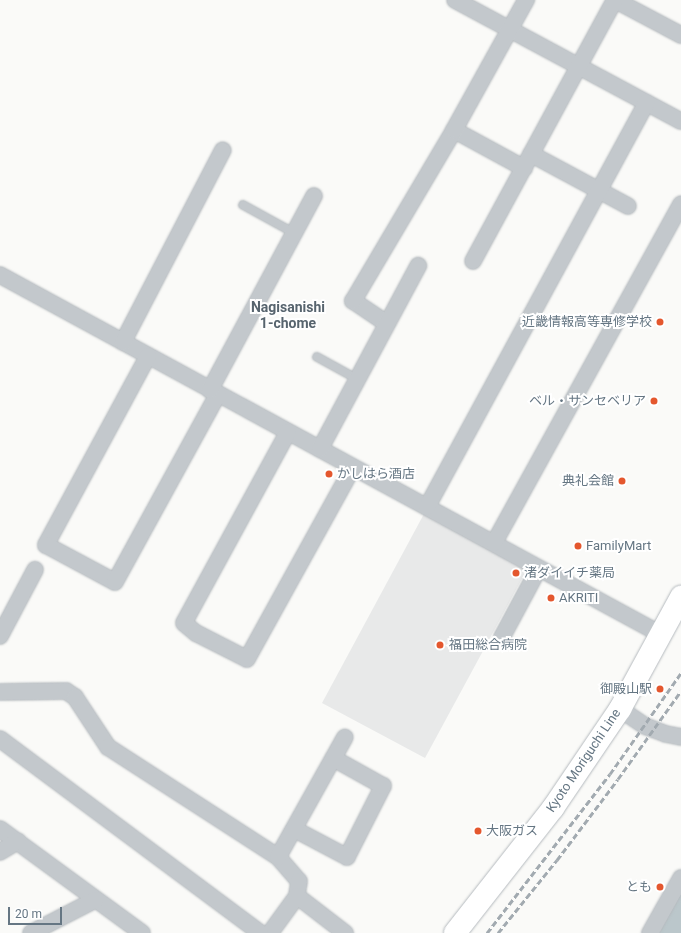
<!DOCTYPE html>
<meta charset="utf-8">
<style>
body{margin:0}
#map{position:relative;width:681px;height:933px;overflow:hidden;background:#fafaf8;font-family:Roboto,"Noto Sans JP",sans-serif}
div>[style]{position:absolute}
.built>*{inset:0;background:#e8e9e9}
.water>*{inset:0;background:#bbc7cb}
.roads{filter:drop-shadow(0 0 1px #b5babe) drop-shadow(0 0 1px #b5babe)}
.lane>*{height:8px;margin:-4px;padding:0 4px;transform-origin:4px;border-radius:4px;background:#c3c8cc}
.street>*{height:16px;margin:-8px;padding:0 8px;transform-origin:8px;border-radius:8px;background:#c3c8cc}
.primary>*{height:22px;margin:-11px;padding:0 11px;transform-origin:11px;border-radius:11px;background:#fff}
.rail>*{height:3px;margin-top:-1.5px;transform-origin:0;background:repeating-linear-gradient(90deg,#a2aab0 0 6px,transparent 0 9px)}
.dots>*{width:11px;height:11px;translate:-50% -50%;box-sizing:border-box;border:2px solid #fff;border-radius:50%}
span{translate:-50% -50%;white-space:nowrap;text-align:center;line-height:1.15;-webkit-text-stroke:4px #fff;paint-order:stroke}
.poi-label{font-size:13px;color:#657683}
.right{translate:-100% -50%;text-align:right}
.left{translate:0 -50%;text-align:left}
.street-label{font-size:13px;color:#657683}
.neighbourhood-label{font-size:14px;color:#57646e;font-weight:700}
.scale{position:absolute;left:8px;top:907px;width:54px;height:18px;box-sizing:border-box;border:2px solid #657683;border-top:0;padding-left:5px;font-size:12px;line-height:14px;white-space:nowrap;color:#657683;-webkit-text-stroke:3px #fff;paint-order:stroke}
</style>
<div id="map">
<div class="built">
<div style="clip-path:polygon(425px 512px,523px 565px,524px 575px,425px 758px,322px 703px)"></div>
</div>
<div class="water">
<div style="clip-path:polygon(681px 890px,681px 933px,657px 933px)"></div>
</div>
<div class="roads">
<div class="lane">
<div style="left:243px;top:205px;width:58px;rotate:28.8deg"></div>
<div style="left:317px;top:357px;width:46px;rotate:28.8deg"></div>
</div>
<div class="street">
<div style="left:455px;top:0;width:256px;rotate:28.2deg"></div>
<div style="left:615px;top:0;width:75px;rotate:27.9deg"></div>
<div style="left:454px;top:130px;width:80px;rotate:28.5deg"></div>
<div style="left:531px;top:154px;width:110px;rotate:28.2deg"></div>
<div style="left:473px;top:261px;width:297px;rotate:-61.5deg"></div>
<div style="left:0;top:275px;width:751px;rotate:28.54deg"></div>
<div style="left:386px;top:323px;width:40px;rotate:-146deg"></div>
<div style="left:353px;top:301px;width:199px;rotate:-59.4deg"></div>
<div style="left:454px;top:130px;width:149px;rotate:-61deg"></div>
<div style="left:123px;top:342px;width:216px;rotate:-62.5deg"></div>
<div style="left:148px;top:356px;width:215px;rotate:118.4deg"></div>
<div style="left:46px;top:545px;width:78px;rotate:28.2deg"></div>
<div style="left:115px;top:582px;width:214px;rotate:-61.3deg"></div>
<div style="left:210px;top:390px;width:220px;rotate:-61.8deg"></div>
<div style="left:288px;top:432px;width:217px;rotate:118.6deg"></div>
<div style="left:184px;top:623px;width:16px;rotate:40deg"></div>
<div style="left:196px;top:633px;width:57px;rotate:27deg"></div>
<div style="left:247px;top:659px;width:219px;rotate:-61.1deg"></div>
<div style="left:320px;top:449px;width:208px;rotate:-61.8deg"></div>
<div style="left:427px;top:507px;width:460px;rotate:-61.5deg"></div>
<div style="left:494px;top:543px;width:387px;rotate:-61.1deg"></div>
<div style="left:0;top:636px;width:75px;rotate:-62.1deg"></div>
<div style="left:502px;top:637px;width:78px;rotate:-61.8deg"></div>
<div style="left:0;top:692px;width:66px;rotate:-0.9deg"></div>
<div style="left:66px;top:691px;width:11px;rotate:34deg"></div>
<div style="left:75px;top:697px;width:60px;rotate:56.6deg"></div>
<div style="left:108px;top:747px;width:202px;rotate:32.9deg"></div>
<div style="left:278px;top:857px;width:32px;rotate:49deg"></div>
<div style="left:299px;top:881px;width:15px;rotate:98deg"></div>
<div style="left:297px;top:896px;width:46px;rotate:126.1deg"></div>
<div style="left:620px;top:709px;width:30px;rotate:34deg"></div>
<div style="left:645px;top:726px;width:22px;rotate:21deg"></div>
<div style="left:666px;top:734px;width:15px;rotate:11deg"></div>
<div style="left:0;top:739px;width:324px;rotate:36.7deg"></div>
<div style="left:0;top:829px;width:176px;rotate:36.2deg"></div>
<div style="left:294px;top:829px;width:60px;rotate:27.8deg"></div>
<div style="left:347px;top:857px;width:80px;rotate:-63.1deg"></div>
<div style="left:383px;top:786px;width:57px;rotate:-150.8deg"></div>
<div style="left:0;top:852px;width:21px;rotate:-31deg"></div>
<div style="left:278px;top:857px;width:137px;rotate:-60.8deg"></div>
<div style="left:297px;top:896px;width:61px;rotate:37.6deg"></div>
<div style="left:31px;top:933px;width:72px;rotate:-27.3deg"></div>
<div style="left:650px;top:933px;width:63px;rotate:-60.6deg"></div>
</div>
<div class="primary">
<div style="left:455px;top:933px;width:159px;rotate:-51.9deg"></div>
<div style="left:553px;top:808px;width:120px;rotate:-55.9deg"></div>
<div style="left:620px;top:709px;width:128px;rotate:-61.4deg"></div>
</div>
</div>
<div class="rail">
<div style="left:487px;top:933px;width:201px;rotate:-52.3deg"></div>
<div style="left:610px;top:774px;width:123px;rotate:-54.9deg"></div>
<div style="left:498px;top:933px;width:94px;rotate:-51.1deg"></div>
<div style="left:557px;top:860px;width:101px;rotate:-53deg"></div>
<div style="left:618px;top:779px;width:108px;rotate:-54.4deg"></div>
</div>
<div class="dots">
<div style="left:660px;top:322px;background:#e4572e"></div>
<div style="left:654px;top:401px;background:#e4572e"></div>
<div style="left:329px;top:474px;background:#e4572e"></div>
<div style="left:622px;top:481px;background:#e4572e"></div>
<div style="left:578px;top:546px;background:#e4572e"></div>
<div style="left:516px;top:573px;background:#e4572e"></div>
<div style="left:551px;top:598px;background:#e4572e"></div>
<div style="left:440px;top:645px;background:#e4572e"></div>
<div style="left:660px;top:689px;background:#e4572e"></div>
<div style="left:478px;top:831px;background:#e4572e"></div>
<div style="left:660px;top:887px;background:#e4572e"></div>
</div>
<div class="poi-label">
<span class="right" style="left:652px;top:322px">近畿情報高等専修学校</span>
<span class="right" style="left:646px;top:401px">ベル・サンセベリア</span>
<span class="left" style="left:337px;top:474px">かしはら酒店</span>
<span class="right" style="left:614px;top:481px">典礼会館</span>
<span class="left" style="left:586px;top:546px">FamilyMart</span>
<span class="left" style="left:524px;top:573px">渚ダイイチ薬局</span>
<span class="left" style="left:559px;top:598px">AKRITI</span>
<span class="left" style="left:449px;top:645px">福田総合病院</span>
<span class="right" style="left:652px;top:689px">御殿山駅</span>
<span class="left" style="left:486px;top:831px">大阪ガス</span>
<span class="right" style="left:652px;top:887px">とも</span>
</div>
<div class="street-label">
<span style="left:584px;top:761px;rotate:-56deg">Kyoto Moriguchi Line</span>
</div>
<div class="neighbourhood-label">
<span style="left:288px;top:315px">Nagisanishi<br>1-chome</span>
</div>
<div class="scale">20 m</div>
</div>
